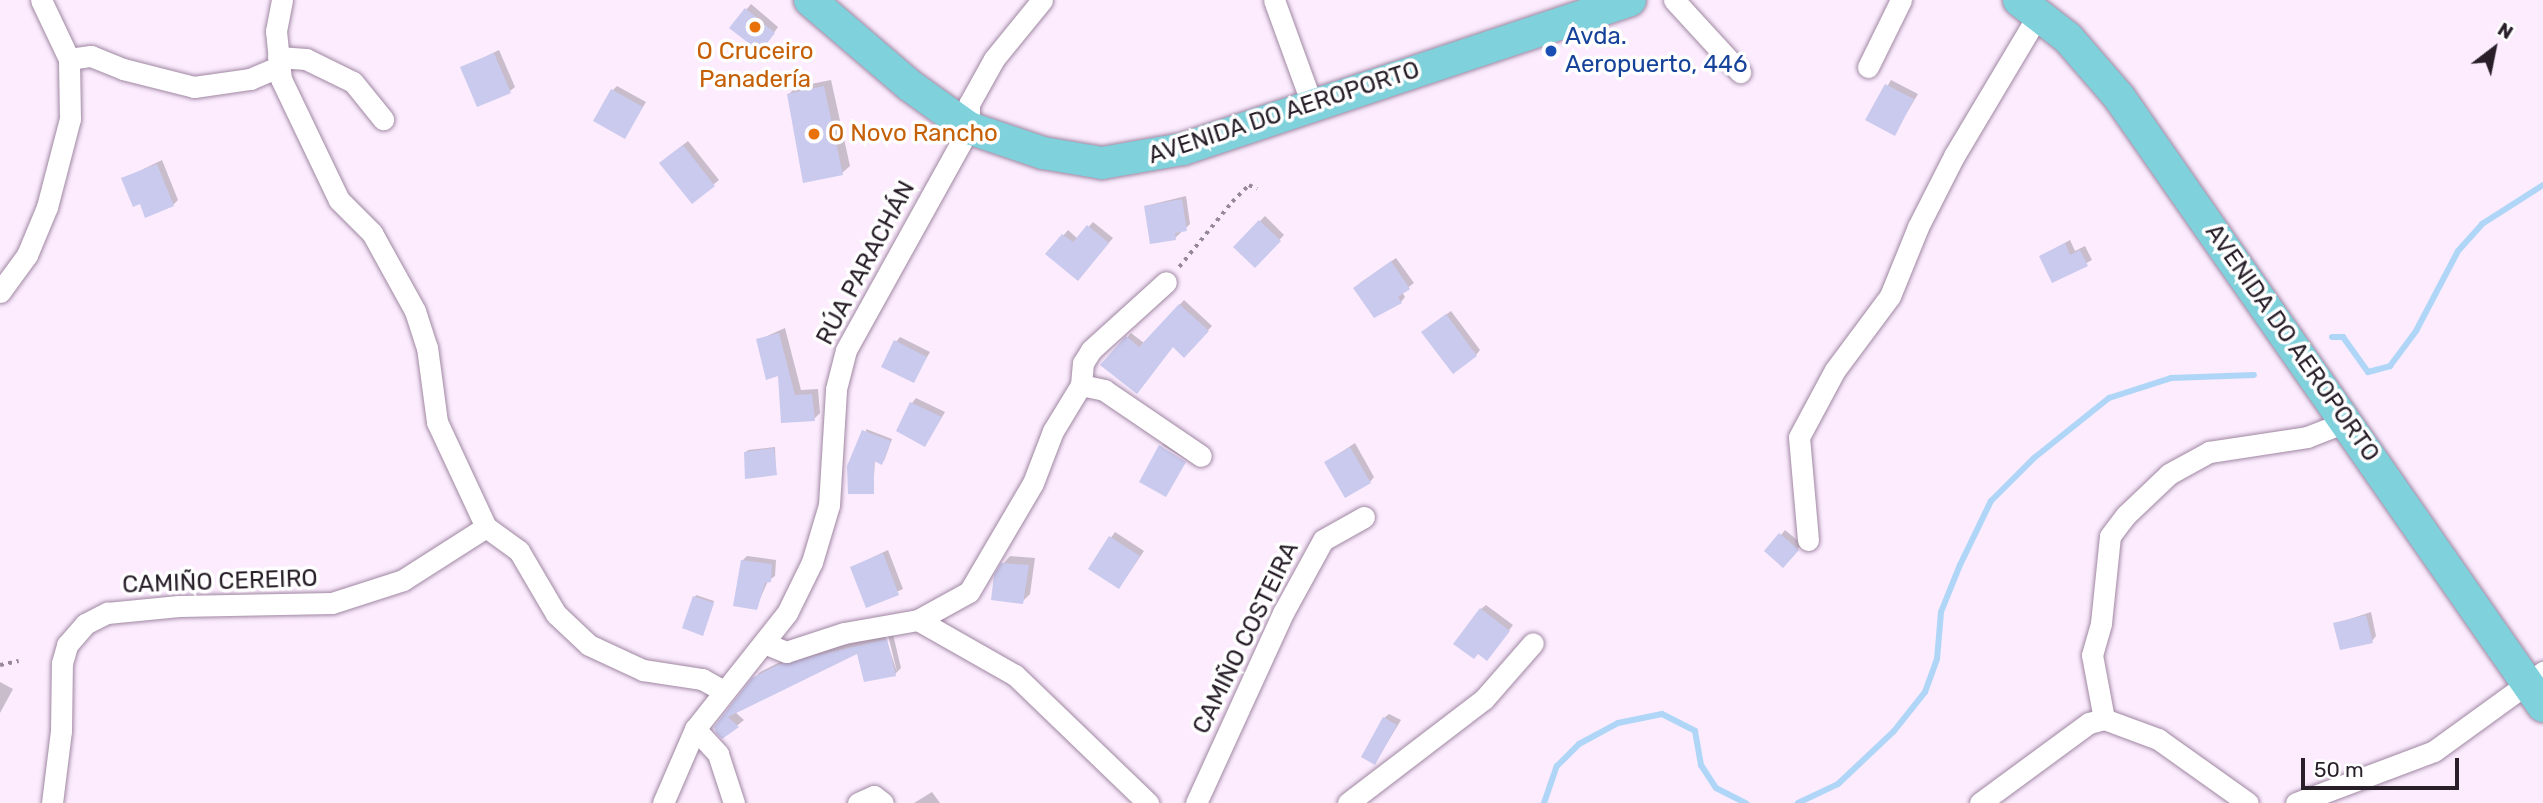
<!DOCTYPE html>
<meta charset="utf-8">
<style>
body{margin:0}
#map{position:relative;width:2543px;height:803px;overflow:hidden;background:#fcecfe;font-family:Rubik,sans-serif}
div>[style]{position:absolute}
.shadow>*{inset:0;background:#0003}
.stream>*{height:6px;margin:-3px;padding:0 3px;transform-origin:3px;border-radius:3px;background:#b0d6f7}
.building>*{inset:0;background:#c9caee}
.path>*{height:3.5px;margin-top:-1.75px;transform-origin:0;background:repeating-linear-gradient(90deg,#958997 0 3.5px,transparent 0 8.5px)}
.roads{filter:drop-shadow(0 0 2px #9f87a2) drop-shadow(0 0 2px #9f87a2)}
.minor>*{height:21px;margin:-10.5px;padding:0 10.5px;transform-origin:10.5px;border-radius:10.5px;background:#fff}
.primary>*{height:32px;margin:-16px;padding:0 16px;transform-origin:16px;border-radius:16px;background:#7fd1db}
.dots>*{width:19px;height:19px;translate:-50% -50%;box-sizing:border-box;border:4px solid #fff;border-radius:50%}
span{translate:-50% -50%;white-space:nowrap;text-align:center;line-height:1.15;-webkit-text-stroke:7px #fff;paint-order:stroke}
.transit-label{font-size:24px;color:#164399}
.left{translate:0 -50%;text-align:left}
.food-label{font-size:24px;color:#c56008}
.street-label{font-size:24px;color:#281f29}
.north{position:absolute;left:2459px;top:14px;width:70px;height:70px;-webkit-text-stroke:5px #fff;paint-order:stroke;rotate:32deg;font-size:19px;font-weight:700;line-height:28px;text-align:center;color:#281f29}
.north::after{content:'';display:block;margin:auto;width:24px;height:32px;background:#281f29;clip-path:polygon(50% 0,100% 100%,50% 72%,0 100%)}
.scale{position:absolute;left:2301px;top:758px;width:158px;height:32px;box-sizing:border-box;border:4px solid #281f29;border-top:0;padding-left:9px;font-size:21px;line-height:24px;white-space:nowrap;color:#281f29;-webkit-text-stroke:5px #fff;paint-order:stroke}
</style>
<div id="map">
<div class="shadow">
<div style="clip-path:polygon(751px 4px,778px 27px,765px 45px,732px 27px)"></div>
<div style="clip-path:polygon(499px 50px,515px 87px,510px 91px,462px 68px)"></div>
<div style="clip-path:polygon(831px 80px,850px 166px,842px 173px,788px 95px,796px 87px)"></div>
<div style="clip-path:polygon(1891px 80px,1918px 94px,1894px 134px,1868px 120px)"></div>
<div style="clip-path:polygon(617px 86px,646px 102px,624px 137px,613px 90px)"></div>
<div style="clip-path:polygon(688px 141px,719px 180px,692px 202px,666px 158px)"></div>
<div style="clip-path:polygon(162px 160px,178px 200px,173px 205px,141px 202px,123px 179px)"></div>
<div style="clip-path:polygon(1186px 196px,1190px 224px,1175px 238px,1145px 206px)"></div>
<div style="clip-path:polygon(1265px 216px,1284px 235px,1255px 266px,1235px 247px)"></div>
<div style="clip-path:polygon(1093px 222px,1113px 238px,1082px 274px,1048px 254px,1068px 230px,1078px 239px)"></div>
<div style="clip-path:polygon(2070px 240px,2075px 251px,2085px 246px,2092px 260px,2053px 281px,2041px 256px)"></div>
<div style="clip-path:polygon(1396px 258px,1414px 283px,1402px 292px,1405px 297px,1401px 302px,1360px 283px)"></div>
<div style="clip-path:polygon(1184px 300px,1212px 326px,1184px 355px,1173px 345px,1142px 387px,1127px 338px,1131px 333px,1144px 343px)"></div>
<div style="clip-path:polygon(1451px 311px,1480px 350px,1476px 355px,1428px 328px)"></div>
<div style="clip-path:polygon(785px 328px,801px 390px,818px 389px,820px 413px,814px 419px,783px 421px,780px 373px,758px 340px)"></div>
<div style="clip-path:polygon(900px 337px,930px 352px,913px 381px,896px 342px)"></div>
<div style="clip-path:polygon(916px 398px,945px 412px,925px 445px,912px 403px)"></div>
<div style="clip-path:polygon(866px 429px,892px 439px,884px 461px,875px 460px,873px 492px)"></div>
<div style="clip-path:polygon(1165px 442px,1189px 456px,1187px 460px,1162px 445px)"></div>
<div style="clip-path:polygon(1355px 443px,1374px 477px,1370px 482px,1326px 462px)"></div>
<div style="clip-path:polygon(775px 447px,776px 474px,746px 452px,748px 450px)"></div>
<div style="clip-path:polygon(1785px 530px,1802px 544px,1788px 561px,1781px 535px)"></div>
<div style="clip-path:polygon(1115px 532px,1144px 551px,1123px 582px,1090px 568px)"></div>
<div style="clip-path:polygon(888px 550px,903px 589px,867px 606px,852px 567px)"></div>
<div style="clip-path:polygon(747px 556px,776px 560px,775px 576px,768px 581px,756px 608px,742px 561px)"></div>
<div style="clip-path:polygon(1010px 556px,1035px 558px,1030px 594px,1022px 602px,1003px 564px)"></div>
<div style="clip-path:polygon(696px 595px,714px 601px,703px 634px,695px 597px)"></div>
<div style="clip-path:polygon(1486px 605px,1513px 625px,1491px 654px,1481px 609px)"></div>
<div style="clip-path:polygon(2371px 612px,2376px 636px,2372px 641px,2335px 624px)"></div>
<div style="clip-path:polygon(893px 634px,901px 668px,895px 674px,858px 652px,735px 712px,744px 720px,723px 737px,716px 727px,760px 672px,788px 658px,885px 636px,897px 672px,888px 635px)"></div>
<div style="clip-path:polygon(0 682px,13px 689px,0 713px)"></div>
<div style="clip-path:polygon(1389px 714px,1401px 720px,1375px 763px,1384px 718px)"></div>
<div style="clip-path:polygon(932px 792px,940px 803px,914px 803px)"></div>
</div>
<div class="stream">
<div style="left:2332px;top:337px;width:11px"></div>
<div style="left:2343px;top:337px;width:43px;rotate:54.5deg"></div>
<div style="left:2368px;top:372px;width:23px;rotate:-15deg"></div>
<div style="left:2390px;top:366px;width:44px;rotate:-53.4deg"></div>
<div style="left:2416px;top:331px;width:90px;rotate:-62.3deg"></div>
<div style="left:2458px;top:251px;width:36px;rotate:-48deg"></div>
<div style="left:2482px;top:224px;width:72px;rotate:-32.6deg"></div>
<div style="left:1544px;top:803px;width:39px;rotate:-71deg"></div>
<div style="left:1557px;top:766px;width:31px;rotate:-45deg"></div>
<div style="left:1579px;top:744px;width:44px;rotate:-28.3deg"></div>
<div style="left:1618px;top:723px;width:45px;rotate:-11.6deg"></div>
<div style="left:1662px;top:714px;width:37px;rotate:27deg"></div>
<div style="left:1695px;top:731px;width:35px;rotate:80deg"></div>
<div style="left:1701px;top:765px;width:27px;rotate:57deg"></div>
<div style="left:1716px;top:788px;width:34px;rotate:27deg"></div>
<div style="left:1798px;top:803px;width:44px;rotate:-25.4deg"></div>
<div style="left:1838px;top:784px;width:77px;rotate:-43.4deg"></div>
<div style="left:1894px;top:731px;width:50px;rotate:-51.5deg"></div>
<div style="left:1925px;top:692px;width:35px;rotate:-70deg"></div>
<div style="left:1937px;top:659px;width:47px;rotate:-85.1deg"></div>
<div style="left:1941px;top:612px;width:51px;rotate:-68deg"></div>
<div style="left:1960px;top:565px;width:71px;rotate:-64.2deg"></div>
<div style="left:1991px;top:501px;width:61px;rotate:-45deg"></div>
<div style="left:2034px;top:458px;width:96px;rotate:-38.7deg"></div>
<div style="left:2109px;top:398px;width:65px;rotate:-17.9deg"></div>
<div style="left:2171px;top:378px;width:83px;rotate:-2.1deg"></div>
</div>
<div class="building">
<div style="clip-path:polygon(745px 8px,775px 33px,760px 52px,729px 28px)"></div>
<div style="clip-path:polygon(494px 53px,511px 93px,477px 107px,460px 67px)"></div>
<div style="clip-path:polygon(1885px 84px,1914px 99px,1895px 136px,1865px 120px)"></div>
<div style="clip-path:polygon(824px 86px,843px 175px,803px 183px,787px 94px)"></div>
<div style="clip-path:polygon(611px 89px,643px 107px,625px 139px,593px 121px)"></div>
<div style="clip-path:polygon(683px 145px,715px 186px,692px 204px,659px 163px)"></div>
<div style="clip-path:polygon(157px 164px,174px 206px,145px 218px,140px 204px,133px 207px,121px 178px)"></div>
<div style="clip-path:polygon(1182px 199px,1187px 231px,1175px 233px,1176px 240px,1150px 244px,1144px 206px)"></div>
<div style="clip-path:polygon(1259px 220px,1281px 241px,1255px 268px,1233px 247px)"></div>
<div style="clip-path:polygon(1087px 225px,1109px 243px,1078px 281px,1045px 254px,1062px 234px,1073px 242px)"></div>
<div style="clip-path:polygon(2065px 243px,2070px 255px,2080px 250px,2088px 266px,2052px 283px,2039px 256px)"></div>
<div style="clip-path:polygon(1391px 261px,1410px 289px,1398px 297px,1402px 303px,1374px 318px,1353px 288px)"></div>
<div style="clip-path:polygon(1179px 304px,1209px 331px,1184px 358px,1173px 347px,1137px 394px,1100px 365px,1126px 336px,1139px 347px)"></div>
<div style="clip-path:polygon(1446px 314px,1477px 356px,1453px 374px,1421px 332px)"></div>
<div style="clip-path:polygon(779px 333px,795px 395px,812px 394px,815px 421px,781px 423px,778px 376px,766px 380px,756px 339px)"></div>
<div style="clip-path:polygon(894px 340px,927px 357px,914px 383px,881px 367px)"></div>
<div style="clip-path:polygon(910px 402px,942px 417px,925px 447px,896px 431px)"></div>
<div style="clip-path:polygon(862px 430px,891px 441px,882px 465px,874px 461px,874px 494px,848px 494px,847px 466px)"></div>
<div style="clip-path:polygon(1159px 445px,1186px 462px,1166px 497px,1139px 482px)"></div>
<div style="clip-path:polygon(1350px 447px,1371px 483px,1345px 498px,1324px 462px)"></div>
<div style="clip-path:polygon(774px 448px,777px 475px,745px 479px,744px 452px)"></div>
<div style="clip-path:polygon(1779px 533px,1799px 550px,1783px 568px,1764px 551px)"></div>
<div style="clip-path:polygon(1109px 536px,1140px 556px,1119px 589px,1088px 569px)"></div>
<div style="clip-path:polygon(883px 553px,899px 595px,866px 608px,850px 567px)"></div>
<div style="clip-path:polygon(741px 560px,772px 564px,771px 582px,765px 583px,757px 610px,733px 606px)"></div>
<div style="clip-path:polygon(1001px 563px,1029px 565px,1023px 604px,991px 600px,994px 575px)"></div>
<div style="clip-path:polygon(693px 596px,714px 603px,703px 636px,682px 628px)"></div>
<div style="clip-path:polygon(1480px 608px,1510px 631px,1487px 661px,1478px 654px,1474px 659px,1453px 644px)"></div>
<div style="clip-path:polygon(2366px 615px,2373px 643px,2340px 650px,2333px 623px)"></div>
<div style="clip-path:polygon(887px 639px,896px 676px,864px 682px,857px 654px,728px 717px,739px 727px,722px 739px,716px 733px,714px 727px,752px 678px,780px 664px)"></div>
<div style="clip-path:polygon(1383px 717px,1397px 725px,1375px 765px,1361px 757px)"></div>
</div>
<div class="path">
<div style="left:1179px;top:267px;width:84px;rotate:-50.8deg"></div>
<div style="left:1232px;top:202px;width:24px;rotate:-45deg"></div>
<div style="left:1249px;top:185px;width:9px;rotate:27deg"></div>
<div style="left:0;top:665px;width:19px;rotate:-12deg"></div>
</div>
<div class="roads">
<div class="minor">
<div style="left:282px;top:0;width:32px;rotate:101deg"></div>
<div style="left:276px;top:31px;width:48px;rotate:84.1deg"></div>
<div style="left:281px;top:79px;width:134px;rotate:64.4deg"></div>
<div style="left:339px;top:200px;width:47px;rotate:45deg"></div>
<div style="left:372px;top:233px;width:89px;rotate:61.1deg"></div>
<div style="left:415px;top:311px;width:38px;rotate:72deg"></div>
<div style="left:427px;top:347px;width:76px;rotate:82.4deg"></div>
<div style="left:437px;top:422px;width:116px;rotate:65deg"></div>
<div style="left:486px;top:527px;width:41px;rotate:36deg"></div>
<div style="left:519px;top:551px;width:73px;rotate:59.6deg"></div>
<div style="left:556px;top:614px;width:45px;rotate:43.2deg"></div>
<div style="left:589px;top:645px;width:60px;rotate:24.8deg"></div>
<div style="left:643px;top:670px;width:60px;rotate:8.7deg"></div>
<div style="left:702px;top:679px;width:23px;rotate:29deg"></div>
<div style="left:1274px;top:0;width:114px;rotate:70deg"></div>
<div style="left:1674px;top:0;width:98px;rotate:47.5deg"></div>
<div style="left:278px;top:57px;width:28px;rotate:4deg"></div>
<div style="left:306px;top:59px;width:52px;rotate:26.1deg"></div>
<div style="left:353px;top:82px;width:48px;rotate:51deg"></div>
<div style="left:69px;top:59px;width:22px;rotate:-8deg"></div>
<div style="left:91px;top:56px;width:35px;rotate:22deg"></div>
<div style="left:123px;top:69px;width:73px;rotate:14.2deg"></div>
<div style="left:194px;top:87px;width:57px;rotate:-8.1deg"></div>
<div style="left:250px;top:79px;width:30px;rotate:-23deg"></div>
<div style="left:1868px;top:67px;width:75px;rotate:-63.8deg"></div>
<div style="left:0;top:292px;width:46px;rotate:-53.9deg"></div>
<div style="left:27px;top:255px;width:52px;rotate:-67.4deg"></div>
<div style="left:47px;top:207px;width:91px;rotate:-75.4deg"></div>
<div style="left:70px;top:119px;width:60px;rotate:-91deg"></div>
<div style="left:69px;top:59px;width:65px;rotate:-115.4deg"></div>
<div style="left:1081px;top:385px;width:22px;rotate:-85deg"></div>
<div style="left:1083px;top:363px;width:15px;rotate:-58deg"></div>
<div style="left:1091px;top:350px;width:101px;rotate:-42.2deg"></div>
<div style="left:1808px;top:540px;width:103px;rotate:-95deg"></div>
<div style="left:1799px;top:437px;width:76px;rotate:-61.8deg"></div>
<div style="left:1835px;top:370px;width:92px;rotate:-53.4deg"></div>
<div style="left:1890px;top:296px;width:74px;rotate:-67.9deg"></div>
<div style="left:1918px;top:227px;width:80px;rotate:-63.1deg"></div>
<div style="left:1954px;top:156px;width:164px;rotate:-59.2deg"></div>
<div style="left:918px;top:620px;width:58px;rotate:-28.8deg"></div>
<div style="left:969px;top:592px;width:126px;rotate:-59.6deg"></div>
<div style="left:1033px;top:483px;width:56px;rotate:-69deg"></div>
<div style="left:1053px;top:431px;width:54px;rotate:-58.7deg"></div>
<div style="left:1081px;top:385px;width:24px;rotate:12deg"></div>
<div style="left:1104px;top:390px;width:117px;rotate:34.2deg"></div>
<div style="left:764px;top:643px;width:24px;rotate:22deg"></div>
<div style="left:786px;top:652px;width:61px;rotate:-18.1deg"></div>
<div style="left:844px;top:633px;width:75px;rotate:-10deg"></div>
<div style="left:918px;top:620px;width:112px;rotate:29.6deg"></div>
<div style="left:1015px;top:675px;width:185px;rotate:43.9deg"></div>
<div style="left:2104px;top:719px;width:65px;rotate:-100.6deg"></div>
<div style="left:2092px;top:655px;width:33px;rotate:-74deg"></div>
<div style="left:2101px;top:623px;width:87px;rotate:-84.1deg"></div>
<div style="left:2110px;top:536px;width:26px;rotate:-53deg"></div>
<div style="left:2126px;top:515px;width:59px;rotate:-43.6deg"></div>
<div style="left:2169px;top:474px;width:46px;rotate:-28.8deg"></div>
<div style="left:2209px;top:452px;width:99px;rotate:-8.7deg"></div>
<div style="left:2307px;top:437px;width:44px;rotate:-21.3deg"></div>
<div style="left:695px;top:729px;width:34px;rotate:47deg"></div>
<div style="left:718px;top:754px;width:52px;rotate:71.9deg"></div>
<div style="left:52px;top:803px;width:73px;rotate:-82.9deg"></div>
<div style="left:61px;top:731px;width:68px;rotate:-89.2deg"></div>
<div style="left:62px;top:663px;width:19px;rotate:-74deg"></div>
<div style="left:67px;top:645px;width:28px;rotate:-49deg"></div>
<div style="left:85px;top:624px;width:25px;rotate:-27deg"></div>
<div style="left:107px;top:613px;width:72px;rotate:-5.6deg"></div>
<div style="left:179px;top:606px;width:153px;rotate:-1.1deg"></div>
<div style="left:332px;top:603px;width:75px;rotate:-17.9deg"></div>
<div style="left:403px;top:580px;width:98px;rotate:-32.6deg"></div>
<div style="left:663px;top:803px;width:81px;rotate:-66.6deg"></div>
<div style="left:695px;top:729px;width:148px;rotate:-51.6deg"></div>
<div style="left:787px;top:613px;width:57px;rotate:-63.9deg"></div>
<div style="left:812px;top:562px;width:59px;rotate:-73.4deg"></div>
<div style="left:829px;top:505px;width:116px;rotate:-86.5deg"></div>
<div style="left:836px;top:389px;width:40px;rotate:-75.6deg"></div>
<div style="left:846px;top:350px;width:254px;rotate:-61deg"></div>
<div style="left:969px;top:128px;width:24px;rotate:-90deg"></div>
<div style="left:969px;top:104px;width:51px;rotate:-60.9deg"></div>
<div style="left:994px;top:59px;width:76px;rotate:-50.9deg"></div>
<div style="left:858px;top:803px;width:17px;rotate:-24deg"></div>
<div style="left:874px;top:796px;width:11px;rotate:38deg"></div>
<div style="left:1196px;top:803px;width:209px;rotate:-65.4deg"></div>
<div style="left:1283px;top:613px;width:83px;rotate:-61.3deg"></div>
<div style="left:1323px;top:540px;width:47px;rotate:-29.3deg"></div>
<div style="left:1348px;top:803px;width:171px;rotate:-37.4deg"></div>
<div style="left:1484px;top:699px;width:74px;rotate:-48.8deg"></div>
<div style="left:1980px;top:803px;width:135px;rotate:-36.3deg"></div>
<div style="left:2089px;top:723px;width:16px;rotate:-15deg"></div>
<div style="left:2104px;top:719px;width:58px;rotate:20.3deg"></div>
<div style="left:2158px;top:739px;width:110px;rotate:35.4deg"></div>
<div style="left:2296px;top:803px;width:147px;rotate:-20.6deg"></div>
<div style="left:2434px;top:751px;width:135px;rotate:-35.9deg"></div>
</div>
<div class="primary">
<div style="left:810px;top:0;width:130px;rotate:40.6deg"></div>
<div style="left:909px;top:85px;width:74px;rotate:35.6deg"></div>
<div style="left:969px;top:128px;width:78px;rotate:18.7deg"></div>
<div style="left:1043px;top:153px;width:60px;rotate:9.6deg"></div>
<div style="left:1102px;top:163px;width:82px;rotate:-9.8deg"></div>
<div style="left:1183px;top:149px;width:471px;rotate:-18.4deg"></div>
<div style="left:2019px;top:0;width:62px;rotate:37.8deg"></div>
<div style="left:2068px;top:38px;width:78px;rotate:49.2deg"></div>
<div style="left:2119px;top:97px;width:742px;rotate:55.15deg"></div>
</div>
</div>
<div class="dots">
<div style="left:755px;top:27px;background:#e8710a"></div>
<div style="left:1551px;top:51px;background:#1a4fb4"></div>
<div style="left:814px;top:134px;background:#e8710a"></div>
</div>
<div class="transit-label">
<span class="left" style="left:1565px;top:51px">Avda.<br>Aeropuerto, 446</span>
</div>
<div class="food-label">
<span style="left:755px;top:66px">O Cruceiro<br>Panadería</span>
<span class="left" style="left:828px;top:134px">O Novo Rancho</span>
</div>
<div class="street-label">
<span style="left:1284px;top:113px;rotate:-18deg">AVENIDA DO AEROPORTO</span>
<span style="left:866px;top:263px;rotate:-62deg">RÚA PARACHÁN</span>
<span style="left:2292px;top:343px;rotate:55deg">AVENIDA DO AEROPORTO</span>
<span style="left:220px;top:582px;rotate:-2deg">CAMIÑO CEREIRO</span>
<span style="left:1246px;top:638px;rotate:-64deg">CAMIÑO COSTEIRA</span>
</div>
<div class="north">N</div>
<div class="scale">50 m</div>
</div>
